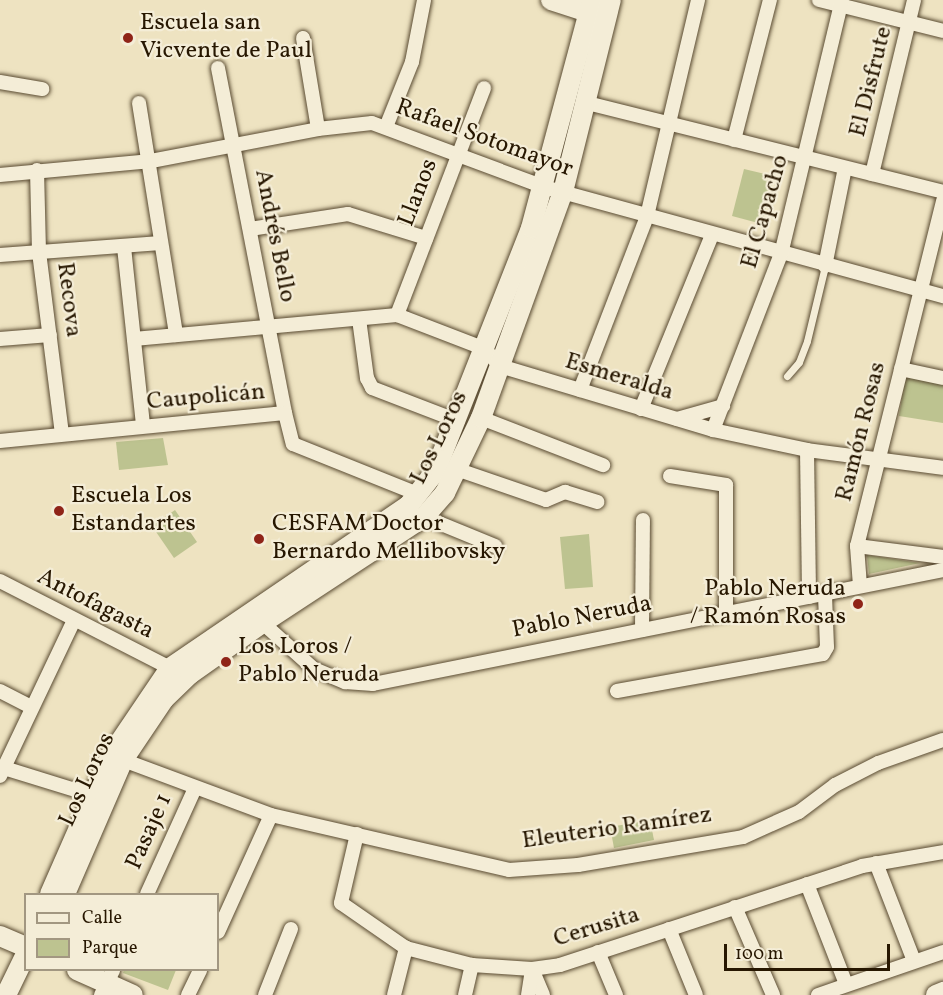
<!DOCTYPE html>
<meta charset="utf-8">
<style>
body{margin:0}
#map{position:relative;width:943px;height:995px;overflow:hidden;background:#eee3c1;font-family:Vollkorn,serif}
div>[style]{position:absolute}
.green>*{inset:0;background:#bdc390}
.roads{filter:drop-shadow(0 0 2px #594a31) drop-shadow(0 0 2px #594a31)}
.lane>*{height:7px;margin:-3.5px;padding:0 3.5px;transform-origin:3.5px;border-radius:3.5px;background:#f4edd7}
.street>*{height:14px;margin:-7px;padding:0 7px;transform-origin:7px;border-radius:7px;background:#f4edd7}
.secondary>*{height:20px;margin:-10px;padding:0 10px;transform-origin:10px;border-radius:10px;background:#f4edd7}
.dots>*{width:16px;height:16px;translate:-50% -50%;box-sizing:border-box;border:3px solid #f4edd7;border-radius:50%}
span{translate:-50% -50%;white-space:nowrap;text-align:center;line-height:1.15;-webkit-text-stroke:4.5px #f4edd7;paint-order:stroke}
.poi-label{font-size:24px;color:#271701}
.left{translate:0 -50%;text-align:left}
.right{translate:-100% -50%;text-align:right}
.street-label{font-size:24px;color:#271701}
.legend{position:absolute;left:24px;top:893px;width:195px;height:78px;box-sizing:border-box;background:#f4edd7;border:2px solid #a29781;margin:0;padding:8px 10px;list-style:none;font-size:18px;color:#271701}
.legend li{display:flex;align-items:center;gap:12px;height:30px}
.legend b{width:30px;border:2px solid #a29781}
.scale{position:absolute;left:724px;top:944px;width:166px;height:27px;box-sizing:border-box;border:3px solid #271701;border-top:0;padding-left:8px;font-size:18px;line-height:21px;white-space:nowrap;color:#271701;-webkit-text-stroke:4px #f4edd7;paint-order:stroke}
</style>
<div id="map">
<div class="green">
<div style="clip-path:polygon(744px 169px,774px 176px,762px 224px,732px 216px)"></div>
<div style="clip-path:polygon(905px 377px,943px 385px,943px 423px,899px 416px)"></div>
<div style="clip-path:polygon(163px 438px,168px 465px,119px 470px,116px 442px)"></div>
<div style="clip-path:polygon(175px 510px,197px 542px,174px 558px,152px 526px)"></div>
<div style="clip-path:polygon(589px 534px,593px 587px,565px 589px,560px 537px)"></div>
<div style="clip-path:polygon(867px 555px,920px 563px,869px 574px)"></div>
<div style="clip-path:polygon(650px 820px,654px 840px,614px 848px,610px 827px)"></div>
<div style="clip-path:polygon(124px 970px,176px 970px,168px 990px,123px 973px)"></div>
</div>
<div class="roads">
<div class="lane">
<div style="left:787px;top:376px;width:18px;rotate:-49deg"></div>
<div style="left:799px;top:362px;width:22px;rotate:-69deg"></div>
<div style="left:807px;top:341px;width:77px;rotate:-76.5deg"></div>
</div>
<div class="street">
<div style="left:819px;top:0;width:128px;rotate:14deg"></div>
<div style="left:303px;top:38px;width:92px;rotate:80.6deg"></div>
<div style="left:218px;top:68px;width:351px;rotate:79deg"></div>
<div style="left:0;top:82px;width:43px;rotate:9.5deg"></div>
<div style="left:139px;top:103px;width:235px;rotate:80.9deg"></div>
<div style="left:587px;top:103px;width:367px;rotate:14deg"></div>
<div style="left:386px;top:127px;width:70px;rotate:-68.2deg"></div>
<div style="left:412px;top:62px;width:63px;rotate:-79deg"></div>
<div style="left:734px;top:140px;width:145px;rotate:-75.6deg"></div>
<div style="left:37px;top:170px;width:82px;rotate:88.6deg"></div>
<div style="left:39px;top:252px;width:183px;rotate:82.8deg"></div>
<div style="left:872px;top:174px;width:179px;rotate:-76.4deg"></div>
<div style="left:0;top:175px;width:152px;rotate:-5.3deg"></div>
<div style="left:151px;top:161px;width:170px;rotate:-10.8deg"></div>
<div style="left:318px;top:129px;width:54px;rotate:-6.3deg"></div>
<div style="left:372px;top:123px;width:184px;rotate:20.4deg"></div>
<div style="left:544px;top:187px;width:414px;rotate:15.3deg"></div>
<div style="left:250px;top:229px;width:99px;rotate:-8.7deg"></div>
<div style="left:348px;top:214px;width:82px;rotate:17.1deg"></div>
<div style="left:124px;top:247px;width:180px;rotate:83.9deg"></div>
<div style="left:0;top:255px;width:161px;rotate:-4.3deg"></div>
<div style="left:825px;top:266px;width:100px;rotate:-78.5deg"></div>
<div style="left:397px;top:315px;width:243px;rotate:-69deg"></div>
<div style="left:359px;top:319px;width:60px;rotate:82.3deg"></div>
<div style="left:367px;top:378px;width:11px;rotate:63deg"></div>
<div style="left:372px;top:388px;width:92px;rotate:21deg"></div>
<div style="left:0;top:339px;width:50px;rotate:-4.6deg"></div>
<div style="left:134px;top:339px;width:264px;rotate:-5.2deg"></div>
<div style="left:397px;top:315px;width:94px;rotate:21.1deg"></div>
<div style="left:485px;top:349px;width:23px;rotate:49deg"></div>
<div style="left:500px;top:366px;width:222px;rotate:16.7deg"></div>
<div style="left:713px;top:430px;width:96px;rotate:12deg"></div>
<div style="left:807px;top:450px;width:137px;rotate:7.5deg"></div>
<div style="left:901px;top:369px;width:43px;rotate:12.1deg"></div>
<div style="left:580px;top:390px;width:186px;rotate:-68.9deg"></div>
<div style="left:647px;top:216px;width:222px;rotate:-76.7deg"></div>
<div style="left:641px;top:409px;width:188px;rotate:-67.8deg"></div>
<div style="left:481px;top:418px;width:131px;rotate:21.1deg"></div>
<div style="left:677px;top:419px;width:48px;rotate:-15.8deg"></div>
<div style="left:713px;top:430px;width:189px;rotate:-68.9deg"></div>
<div style="left:781px;top:254px;width:261px;rotate:-76.5deg"></div>
<div style="left:0;top:441px;width:286px;rotate:-5.6deg"></div>
<div style="left:285px;top:413px;width:32px;rotate:76deg"></div>
<div style="left:293px;top:444px;width:135px;rotate:21.8deg"></div>
<div style="left:807px;top:450px;width:147px;rotate:89.2deg"></div>
<div style="left:456px;top:469px;width:95px;rotate:19deg"></div>
<div style="left:546px;top:500px;width:21px;rotate:-23deg"></div>
<div style="left:565px;top:492px;width:34px;rotate:17deg"></div>
<div style="left:670px;top:476px;width:57px;rotate:9.1deg"></div>
<div style="left:726px;top:485px;width:129px;rotate:90deg"></div>
<div style="left:424px;top:517px;width:77px;rotate:22.2deg"></div>
<div style="left:857px;top:546px;width:87px;rotate:7.3deg"></div>
<div style="left:0;top:581px;width:191px;rotate:27.1deg"></div>
<div style="left:860px;top:586px;width:40px;rotate:-94.3deg"></div>
<div style="left:857px;top:546px;width:356px;rotate:-76deg"></div>
<div style="left:256px;top:617px;width:78px;rotate:41.9deg"></div>
<div style="left:314px;top:669px;width:34px;rotate:23deg"></div>
<div style="left:345px;top:682px;width:28px;rotate:4deg"></div>
<div style="left:373px;top:684px;width:581px;rotate:-11.31deg"></div>
<div style="left:642px;top:630px;width:110px;rotate:-89.5deg"></div>
<div style="left:0;top:691px;width:35px;rotate:27deg"></div>
<div style="left:617px;top:691px;width:209px;rotate:-10.2deg"></div>
<div style="left:823px;top:654px;width:8px;rotate:-60deg"></div>
<div style="left:827px;top:647px;width:53px;rotate:-92.2deg"></div>
<div style="left:115px;top:757px;width:166px;rotate:20.4deg"></div>
<div style="left:271px;top:815px;width:244px;rotate:13deg"></div>
<div style="left:509px;top:870px;width:69px;rotate:-4.1deg"></div>
<div style="left:578px;top:865px;width:167px;rotate:-9.6deg"></div>
<div style="left:743px;top:837px;width:61px;rotate:-24.1deg"></div>
<div style="left:799px;top:812px;width:45px;rotate:-36.9deg"></div>
<div style="left:835px;top:785px;width:48px;rotate:-27.1deg"></div>
<div style="left:878px;top:763px;width:69px;rotate:-19.5deg"></div>
<div style="left:4px;top:768px;width:91px;rotate:17.2deg"></div>
<div style="left:0;top:776px;width:170px;rotate:-64.6deg"></div>
<div style="left:357px;top:834px;width:71px;rotate:103.1deg"></div>
<div style="left:341px;top:903px;width:79px;rotate:34.7deg"></div>
<div style="left:406px;top:948px;width:68px;rotate:14.4deg"></div>
<div style="left:472px;top:965px;width:60px;rotate:3.8deg"></div>
<div style="left:532px;top:969px;width:28px;rotate:-8deg"></div>
<div style="left:560px;top:965px;width:318px;rotate:-18.1deg"></div>
<div style="left:862px;top:866px;width:82px;rotate:-9.8deg"></div>
<div style="left:876px;top:863px;width:105px;rotate:68.8deg"></div>
<div style="left:807px;top:884px;width:107px;rotate:68.7deg"></div>
<div style="left:147px;top:894px;width:116px;rotate:-65.6deg"></div>
<div style="left:735px;top:907px;width:96px;rotate:66.6deg"></div>
<div style="left:669px;top:929px;width:71px;rotate:67.8deg"></div>
<div style="left:218px;top:932px;width:128px;rotate:-65.6deg"></div>
<div style="left:598px;top:952px;width:47px;rotate:67.3deg"></div>
<div style="left:532px;top:969px;width:28px;rotate:67deg"></div>
<div style="left:101px;top:995px;width:28px;rotate:-64deg"></div>
<div style="left:188px;top:995px;width:28px;rotate:-64deg"></div>
<div style="left:265px;top:995px;width:71px;rotate:-68.5deg"></div>
<div style="left:394px;top:995px;width:49px;rotate:-75.7deg"></div>
<div style="left:465px;top:995px;width:31px;rotate:-77deg"></div>
<div style="left:528px;top:995px;width:24px;rotate:-81deg"></div>
<div style="left:818px;top:995px;width:132px;rotate:-19deg"></div>
</div>
<div class="secondary">
<div style="left:551px;top:0;width:40px;rotate:18deg"></div>
<div style="left:50px;top:894px;width:152px;rotate:-66.3deg"></div>
<div style="left:111px;top:755px;width:105px;rotate:-55.9deg"></div>
<div style="left:170px;top:668px;width:289px;rotate:-34.3deg"></div>
<div style="left:409px;top:505px;width:42px;rotate:-51.8deg"></div>
<div style="left:435px;top:472px;width:262px;rotate:-68.5deg"></div>
<div style="left:531px;top:228px;width:236px;rotate:-75deg"></div>
<div style="left:65px;top:894px;width:146px;rotate:-66.6deg"></div>
<div style="left:123px;top:760px;width:73px;rotate:-56.1deg"></div>
<div style="left:164px;top:699px;width:36px;rotate:-44deg"></div>
<div style="left:190px;top:674px;width:87px;rotate:-35.2deg"></div>
<div style="left:261px;top:624px;width:195px;rotate:-33.3deg"></div>
<div style="left:424px;top:517px;width:32px;rotate:-49deg"></div>
<div style="left:445px;top:493px;width:83px;rotate:-64.4deg"></div>
<div style="left:481px;top:418px;width:240px;rotate:-70.1deg"></div>
<div style="left:563px;top:192px;width:198px;rotate:-76deg"></div>
<div style="left:0;top:936px;width:28px;rotate:23deg"></div>
<div style="left:77px;top:970px;width:61px;rotate:24.1deg"></div>
<div style="left:6px;top:995px;width:46px;rotate:-64deg"></div>
<div style="left:936px;top:995px;width:8px;rotate:-23deg"></div>
</div>
</div>
<div class="dots">
<div style="left:128px;top:38px;background:#8f2418"></div>
<div style="left:59px;top:511px;background:#8f2418"></div>
<div style="left:259px;top:539px;background:#8f2418"></div>
<div style="left:858px;top:604px;background:#8f2418"></div>
<div style="left:226px;top:662px;background:#8f2418"></div>
</div>
<div class="poi-label">
<span class="left" style="left:140px;top:38px">Escuela san<br>Vicvente de Paul</span>
<span class="left" style="left:71px;top:511px">Escuela Los<br>Estandartes</span>
<span class="left" style="left:272px;top:539px">CESFAM Doctor<br>Bernardo Mellibovsky</span>
<span class="right" style="left:846px;top:604px">Pablo Neruda<br>/ Ramón Rosas</span>
<span class="left" style="left:238px;top:662px">Los Loros /<br>Pablo Neruda</span>
</div>
<div class="street-label">
<span style="left:872px;top:82px;rotate:-76deg">El Disfrute</span>
<span style="left:484px;top:139px;rotate:20deg">Rafael Sotomayor</span>
<span style="left:419px;top:193px;rotate:-69deg">Llanos</span>
<span style="left:766px;top:212px;rotate:-74deg">El Capacho</span>
<span style="left:274px;top:236px;rotate:79deg">Andrés Bello</span>
<span style="left:68px;top:300px;rotate:83deg">Recova</span>
<span style="left:619px;top:378px;rotate:17deg">Esmeralda</span>
<span style="left:206px;top:398px;rotate:-5deg">Caupolicán</span>
<span style="left:862px;top:432px;rotate:-76deg">Ramón Rosas</span>
<span style="left:440px;top:438px;rotate:-64deg">Los Loros</span>
<span style="left:95px;top:605px;rotate:27deg">Antofagasta</span>
<span style="left:582px;top:618px;rotate:-11deg">Pablo Neruda</span>
<span style="left:88px;top:780px;rotate:-65deg">Los Loros</span>
<span style="left:617px;top:829px;rotate:-8deg">Eleuterio Ramírez</span>
<span style="left:150px;top:832px;rotate:-66deg">Pasaje 1</span>
<span style="left:597px;top:928px;rotate:-17deg">Cerusita</span>
</div>
<ul class="legend">
<li><b style="height:8px;background:#f4edd7"></b>Calle</li>
<li><b style="height:16px;background:#bdc390"></b>Parque</li>
</ul>
<div class="scale">100 m</div>
</div>
